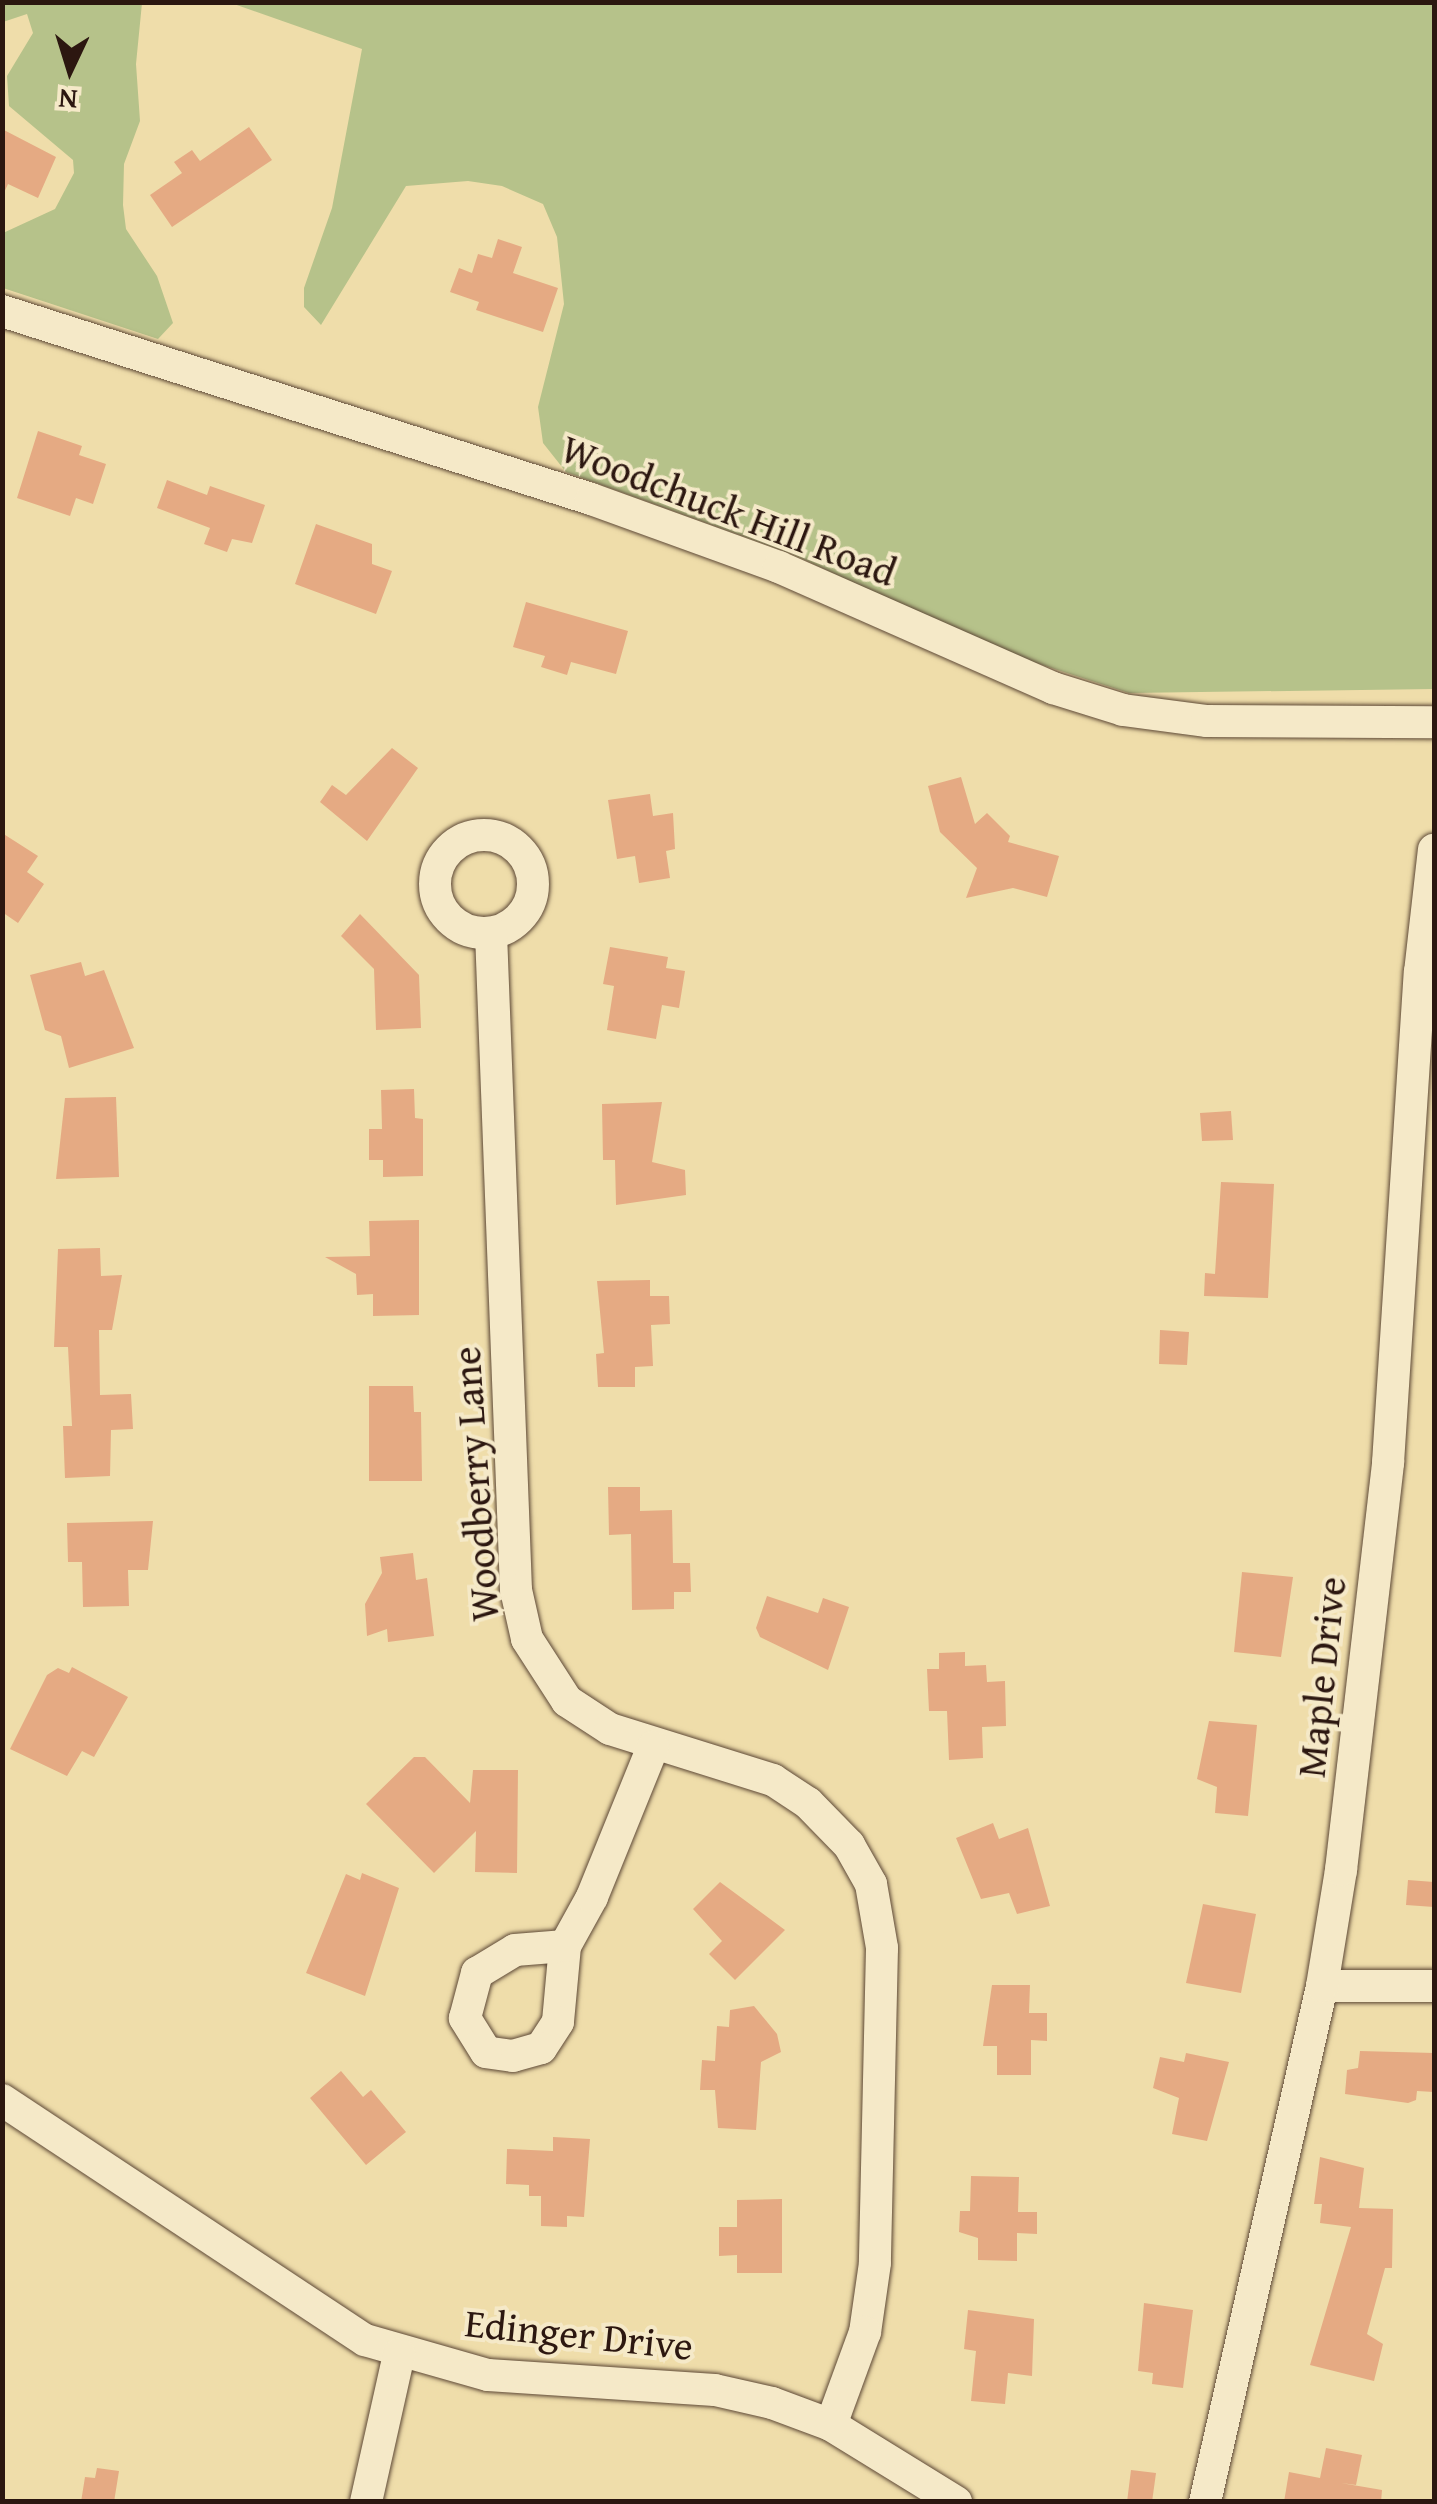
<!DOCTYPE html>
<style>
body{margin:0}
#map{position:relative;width:1437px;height:2504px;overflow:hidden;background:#efddaa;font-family:"Gentium Book Plus",serif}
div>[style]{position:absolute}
.green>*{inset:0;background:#b6c28a}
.building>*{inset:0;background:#e5aa83}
.roads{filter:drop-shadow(0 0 2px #5d4836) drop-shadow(0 0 2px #5d4836)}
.minor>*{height:32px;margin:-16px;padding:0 16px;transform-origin:16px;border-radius:16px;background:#f5e9c8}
.minor>.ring{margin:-16px;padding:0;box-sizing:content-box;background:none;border:32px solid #f5e9c8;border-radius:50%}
span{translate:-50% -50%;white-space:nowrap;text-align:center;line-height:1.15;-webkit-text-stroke:8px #f5e9c8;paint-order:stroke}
.street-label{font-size:40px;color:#2c1710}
.frame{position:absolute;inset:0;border:5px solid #2c1710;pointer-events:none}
.north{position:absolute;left:20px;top:20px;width:100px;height:100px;-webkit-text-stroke:8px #f5e9c8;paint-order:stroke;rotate:184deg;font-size:28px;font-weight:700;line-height:40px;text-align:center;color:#2c1710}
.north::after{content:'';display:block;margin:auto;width:35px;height:45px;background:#2c1710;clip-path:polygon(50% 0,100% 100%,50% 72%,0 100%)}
</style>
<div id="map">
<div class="green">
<div style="clip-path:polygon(3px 2px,142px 3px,136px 64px,140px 121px,124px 164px,123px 205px,126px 229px,157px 276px,173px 323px,158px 339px,3px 288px,3px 233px,55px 209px,74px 173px,73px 160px,9px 106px,7px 76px,33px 33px,27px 14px,3px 22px)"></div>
<div style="clip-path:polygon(231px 3px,1434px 3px,1434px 689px,1129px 693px,1005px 653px,792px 554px,566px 472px,543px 443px,538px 407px,564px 304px,557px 237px,543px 204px,502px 186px,468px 181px,406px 186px,321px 325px,304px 307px,304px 288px,332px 208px,362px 49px)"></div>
</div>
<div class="building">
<div style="clip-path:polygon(249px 127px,272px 160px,172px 227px,150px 195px,182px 173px,174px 162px,192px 150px,200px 161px)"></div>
<div style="clip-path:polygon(2px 129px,56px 157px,38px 198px,8px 184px,2px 197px)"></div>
<div style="clip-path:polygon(498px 239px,522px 247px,513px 273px,558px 288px,543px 332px,476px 310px,479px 302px,450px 292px,459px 268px,472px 273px,478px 254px,492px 258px)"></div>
<div style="clip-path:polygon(38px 431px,82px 446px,79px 455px,106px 464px,93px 504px,76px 498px,70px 516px,17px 498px)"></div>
<div style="clip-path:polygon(167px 480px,207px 495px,210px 486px,265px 505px,252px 543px,232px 539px,227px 552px,204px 544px,210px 528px,157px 508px)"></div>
<div style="clip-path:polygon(316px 524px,372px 544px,372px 564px,392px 571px,376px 614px,295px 584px)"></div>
<div style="clip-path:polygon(526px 602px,628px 631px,616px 674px,571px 662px,567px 675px,541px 667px,545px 656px,513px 647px)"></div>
<div style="clip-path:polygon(392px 748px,418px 768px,367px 841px,320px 802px,332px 785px,346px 795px)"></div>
<div style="clip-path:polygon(961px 777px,975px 824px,987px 813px,1010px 836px,1008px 842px,1059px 856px,1047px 897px,1013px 888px,966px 898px,977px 868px,940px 832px,928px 786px)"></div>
<div style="clip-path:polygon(650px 794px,653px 816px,673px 813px,675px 849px,666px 851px,670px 878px,639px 883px,635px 856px,617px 859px,608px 800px)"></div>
<div style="clip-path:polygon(2px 833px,38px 856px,27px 872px,44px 884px,18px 923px,2px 912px)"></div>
<div style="clip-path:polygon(360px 914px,419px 975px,421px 1028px,376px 1030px,374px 969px,341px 936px)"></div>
<div style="clip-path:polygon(610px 947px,668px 957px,666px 968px,685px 971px,679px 1008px,662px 1005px,656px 1039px,607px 1030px,614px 986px,603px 984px)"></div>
<div style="clip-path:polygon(81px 962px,85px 976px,104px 970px,134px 1048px,69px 1068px,61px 1036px,45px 1030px,30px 975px)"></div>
<div style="clip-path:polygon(414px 1089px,415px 1118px,423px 1119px,423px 1176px,383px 1177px,383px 1160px,369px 1160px,369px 1129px,382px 1129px,381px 1090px)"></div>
<div style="clip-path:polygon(116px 1097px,119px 1177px,56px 1179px,65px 1098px)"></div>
<div style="clip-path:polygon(662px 1102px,652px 1162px,685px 1170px,686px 1195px,616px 1205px,615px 1160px,603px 1160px,602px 1104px)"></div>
<div style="clip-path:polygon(1231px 1111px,1233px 1140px,1202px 1141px,1200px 1113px)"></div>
<div style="clip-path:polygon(1221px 1182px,1274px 1184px,1268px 1298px,1204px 1296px,1205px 1273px,1215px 1274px)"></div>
<div style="clip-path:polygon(419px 1220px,419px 1315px,373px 1316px,373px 1294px,357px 1295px,356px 1274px,325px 1257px,370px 1256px,369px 1221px)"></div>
<div style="clip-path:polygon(100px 1248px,101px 1276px,122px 1275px,112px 1330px,99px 1330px,100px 1395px,131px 1394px,133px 1429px,111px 1430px,110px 1476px,65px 1478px,63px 1426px,72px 1426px,68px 1347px,54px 1347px,58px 1249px)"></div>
<div style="clip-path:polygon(650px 1280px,650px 1296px,669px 1296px,670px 1324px,651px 1325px,653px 1366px,635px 1367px,635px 1387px,598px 1387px,596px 1354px,604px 1353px,597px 1281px)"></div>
<div style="clip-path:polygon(1160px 1330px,1189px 1332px,1187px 1365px,1159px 1364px)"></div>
<div style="clip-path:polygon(369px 1386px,413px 1386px,414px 1412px,421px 1412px,422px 1481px,369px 1481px)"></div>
<div style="clip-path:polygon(608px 1487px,640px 1487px,640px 1511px,672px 1510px,673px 1563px,690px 1563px,691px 1592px,674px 1592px,674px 1609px,632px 1610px,631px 1534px,609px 1535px)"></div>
<div style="clip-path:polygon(153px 1521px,148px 1570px,128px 1570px,129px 1606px,83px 1607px,82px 1562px,68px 1562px,67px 1523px)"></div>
<div style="clip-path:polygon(413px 1553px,416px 1580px,427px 1578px,434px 1636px,388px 1642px,387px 1629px,367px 1636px,365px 1604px,382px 1573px,380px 1557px)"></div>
<div style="clip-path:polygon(1242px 1572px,1293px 1577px,1281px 1657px,1234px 1652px)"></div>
<div style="clip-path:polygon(767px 1596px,818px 1613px,823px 1598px,849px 1607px,828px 1670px,760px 1637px,756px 1628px)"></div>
<div style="clip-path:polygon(965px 1652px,965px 1666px,986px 1665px,987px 1682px,1005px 1681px,1006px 1726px,982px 1727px,983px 1758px,949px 1760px,947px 1711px,929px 1711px,927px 1669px,939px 1669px,939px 1653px)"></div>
<div style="clip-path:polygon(72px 1667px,128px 1697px,94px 1757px,82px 1751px,67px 1776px,10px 1749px,47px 1675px,58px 1668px,69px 1673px)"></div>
<div style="clip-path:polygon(1209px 1721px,1257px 1725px,1248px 1816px,1215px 1813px,1217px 1787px,1197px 1779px)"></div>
<div style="clip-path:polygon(414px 1757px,425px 1757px,470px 1803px,473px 1770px,518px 1770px,517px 1873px,475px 1872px,476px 1831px,434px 1873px,366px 1804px)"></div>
<div style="clip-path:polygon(993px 1823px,999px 1839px,1028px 1828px,1050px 1906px,1017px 1914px,1009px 1893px,981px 1899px,956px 1838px)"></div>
<div style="clip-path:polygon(362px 1873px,399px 1888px,365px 1996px,306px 1973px,346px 1874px,360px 1880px)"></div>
<div style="clip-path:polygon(1408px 1880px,1434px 1882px,1434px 1907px,1406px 1905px)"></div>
<div style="clip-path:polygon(720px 1882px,785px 1930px,735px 1980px,709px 1954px,722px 1941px,693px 1909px)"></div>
<div style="clip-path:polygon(1203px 1904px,1256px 1914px,1241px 1993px,1186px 1983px)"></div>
<div style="clip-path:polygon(992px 1985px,1030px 1985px,1029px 2013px,1047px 2013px,1047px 2041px,1031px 2040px,1031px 2075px,997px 2075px,997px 2046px,983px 2046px)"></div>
<div style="clip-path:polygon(754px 2006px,777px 2034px,781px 2052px,761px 2062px,756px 2130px,718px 2128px,715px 2090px,700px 2090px,702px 2060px,715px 2061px,717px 2026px,729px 2027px,730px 2010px)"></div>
<div style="clip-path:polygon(1360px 2051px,1434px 2053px,1434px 2092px,1417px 2091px,1416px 2100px,1408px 2103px,1345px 2094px,1347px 2070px,1358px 2068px)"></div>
<div style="clip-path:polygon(1186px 2053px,1229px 2062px,1207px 2141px,1172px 2134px,1179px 2098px,1153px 2088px,1160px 2057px,1184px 2062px)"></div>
<div style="clip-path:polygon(341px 2071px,363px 2097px,371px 2090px,406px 2132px,366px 2165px,310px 2098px)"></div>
<div style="clip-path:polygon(553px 2137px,590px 2139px,584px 2217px,567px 2216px,567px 2227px,541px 2226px,541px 2196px,529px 2196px,529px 2185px,506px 2184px,507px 2149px,553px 2151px)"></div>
<div style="clip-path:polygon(1320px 2157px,1364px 2168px,1359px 2208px,1393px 2209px,1392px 2268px,1385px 2268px,1367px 2334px,1383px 2344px,1374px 2381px,1310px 2365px,1351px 2227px,1320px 2223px,1322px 2204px,1314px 2204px)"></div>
<div style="clip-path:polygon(971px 2176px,1019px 2177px,1018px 2212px,1037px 2212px,1037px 2234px,1017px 2233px,1017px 2261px,978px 2260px,978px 2238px,959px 2232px,960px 2211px,970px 2211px)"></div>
<div style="clip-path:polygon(782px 2199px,782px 2273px,737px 2273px,737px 2255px,719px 2256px,719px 2227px,737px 2227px,737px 2200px)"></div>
<div style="clip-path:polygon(1144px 2303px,1193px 2310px,1183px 2388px,1152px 2384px,1153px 2373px,1138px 2371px)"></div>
<div style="clip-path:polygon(968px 2310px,1034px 2319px,1032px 2376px,1008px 2373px,1005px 2404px,971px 2401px,976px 2351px,964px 2349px)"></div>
<div style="clip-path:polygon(1326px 2448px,1362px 2455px,1356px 2485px,1341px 2483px,1382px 2490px,1381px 2502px,1284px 2502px,1289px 2472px,1320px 2478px)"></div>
<div style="clip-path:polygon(97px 2468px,119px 2471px,114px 2502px,81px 2502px,85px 2477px,95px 2478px)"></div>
<div style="clip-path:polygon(1131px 2470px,1156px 2473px,1152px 2502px,1127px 2502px)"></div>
</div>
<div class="roads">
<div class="minor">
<div style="left:2px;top:311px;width:618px;rotate:17.7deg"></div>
<div style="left:591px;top:499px;width:200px;rotate:19.9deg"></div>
<div style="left:779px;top:567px;width:300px;rotate:23.8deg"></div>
<div style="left:1053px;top:688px;width:73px;rotate:17.4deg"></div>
<div style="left:1123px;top:710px;width:85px;rotate:7.5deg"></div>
<div style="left:1207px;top:721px;width:227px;rotate:0.3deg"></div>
<div class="ring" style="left:435px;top:835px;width:66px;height:66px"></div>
<div style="left:491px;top:933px;width:657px;rotate:87.82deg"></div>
<div style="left:516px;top:1590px;width:50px;rotate:77.3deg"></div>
<div style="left:527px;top:1639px;width:74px;rotate:57.2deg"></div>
<div style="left:567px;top:1701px;width:51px;rotate:33.1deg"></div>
<div style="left:610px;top:1729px;width:171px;rotate:17.4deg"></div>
<div style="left:773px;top:1780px;width:42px;rotate:33.3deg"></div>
<div style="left:808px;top:1803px;width:59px;rotate:45.7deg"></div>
<div style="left:849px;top:1845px;width:45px;rotate:60.6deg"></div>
<div style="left:871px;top:1884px;width:65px;rotate:80.2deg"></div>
<div style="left:882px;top:1948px;width:315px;rotate:91.3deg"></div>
<div style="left:875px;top:2263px;width:70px;rotate:98.2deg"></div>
<div style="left:865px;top:2332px;width:99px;rotate:110.1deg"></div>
<div style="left:565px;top:1946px;width:76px;rotate:95.3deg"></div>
<div style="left:558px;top:2022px;width:31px;rotate:123deg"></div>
<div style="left:541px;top:2048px;width:29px;rotate:164deg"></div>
<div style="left:513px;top:2056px;width:27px;rotate:-172deg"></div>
<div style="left:486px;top:2052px;width:40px;rotate:-122deg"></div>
<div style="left:465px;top:2018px;width:47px;rotate:-75.1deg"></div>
<div style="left:477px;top:1973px;width:44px;rotate:-31.2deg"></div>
<div style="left:515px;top:1950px;width:50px;rotate:-4.6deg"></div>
<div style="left:565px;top:1946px;width:56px;rotate:-61.1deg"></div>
<div style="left:592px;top:1897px;width:162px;rotate:-67.9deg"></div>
<div style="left:1322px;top:1986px;width:112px"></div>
<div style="left:2px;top:2100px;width:435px;rotate:33.5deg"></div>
<div style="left:365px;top:2340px;width:128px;rotate:15.9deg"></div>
<div style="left:488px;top:2375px;width:227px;rotate:3.8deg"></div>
<div style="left:715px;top:2390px;width:58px;rotate:12.8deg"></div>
<div style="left:772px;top:2403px;width:63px;rotate:20.4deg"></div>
<div style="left:831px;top:2425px;width:147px;rotate:31.6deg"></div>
<div style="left:366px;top:2502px;width:152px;rotate:-77.4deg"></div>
<div style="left:1205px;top:2502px;width:529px;rotate:-77.22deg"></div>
<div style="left:1322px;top:1986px;width:118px;rotate:-80.7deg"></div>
<div style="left:1341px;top:1870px;width:410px;rotate:-83.4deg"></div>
<div style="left:1388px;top:1463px;width:492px;rotate:-86.3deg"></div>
<div style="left:1420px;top:972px;width:123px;rotate:-83.5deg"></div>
</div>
</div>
<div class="street-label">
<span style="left:729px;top:510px;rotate:21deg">Woodchuck Hill Road</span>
<span style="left:475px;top:1484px;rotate:-94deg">Woodberry Lane</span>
<span style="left:1321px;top:1677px;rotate:-84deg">Maple Drive</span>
<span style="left:579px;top:2334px;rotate:6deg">Edinger Drive</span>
</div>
<div class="frame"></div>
<div class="north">N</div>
</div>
